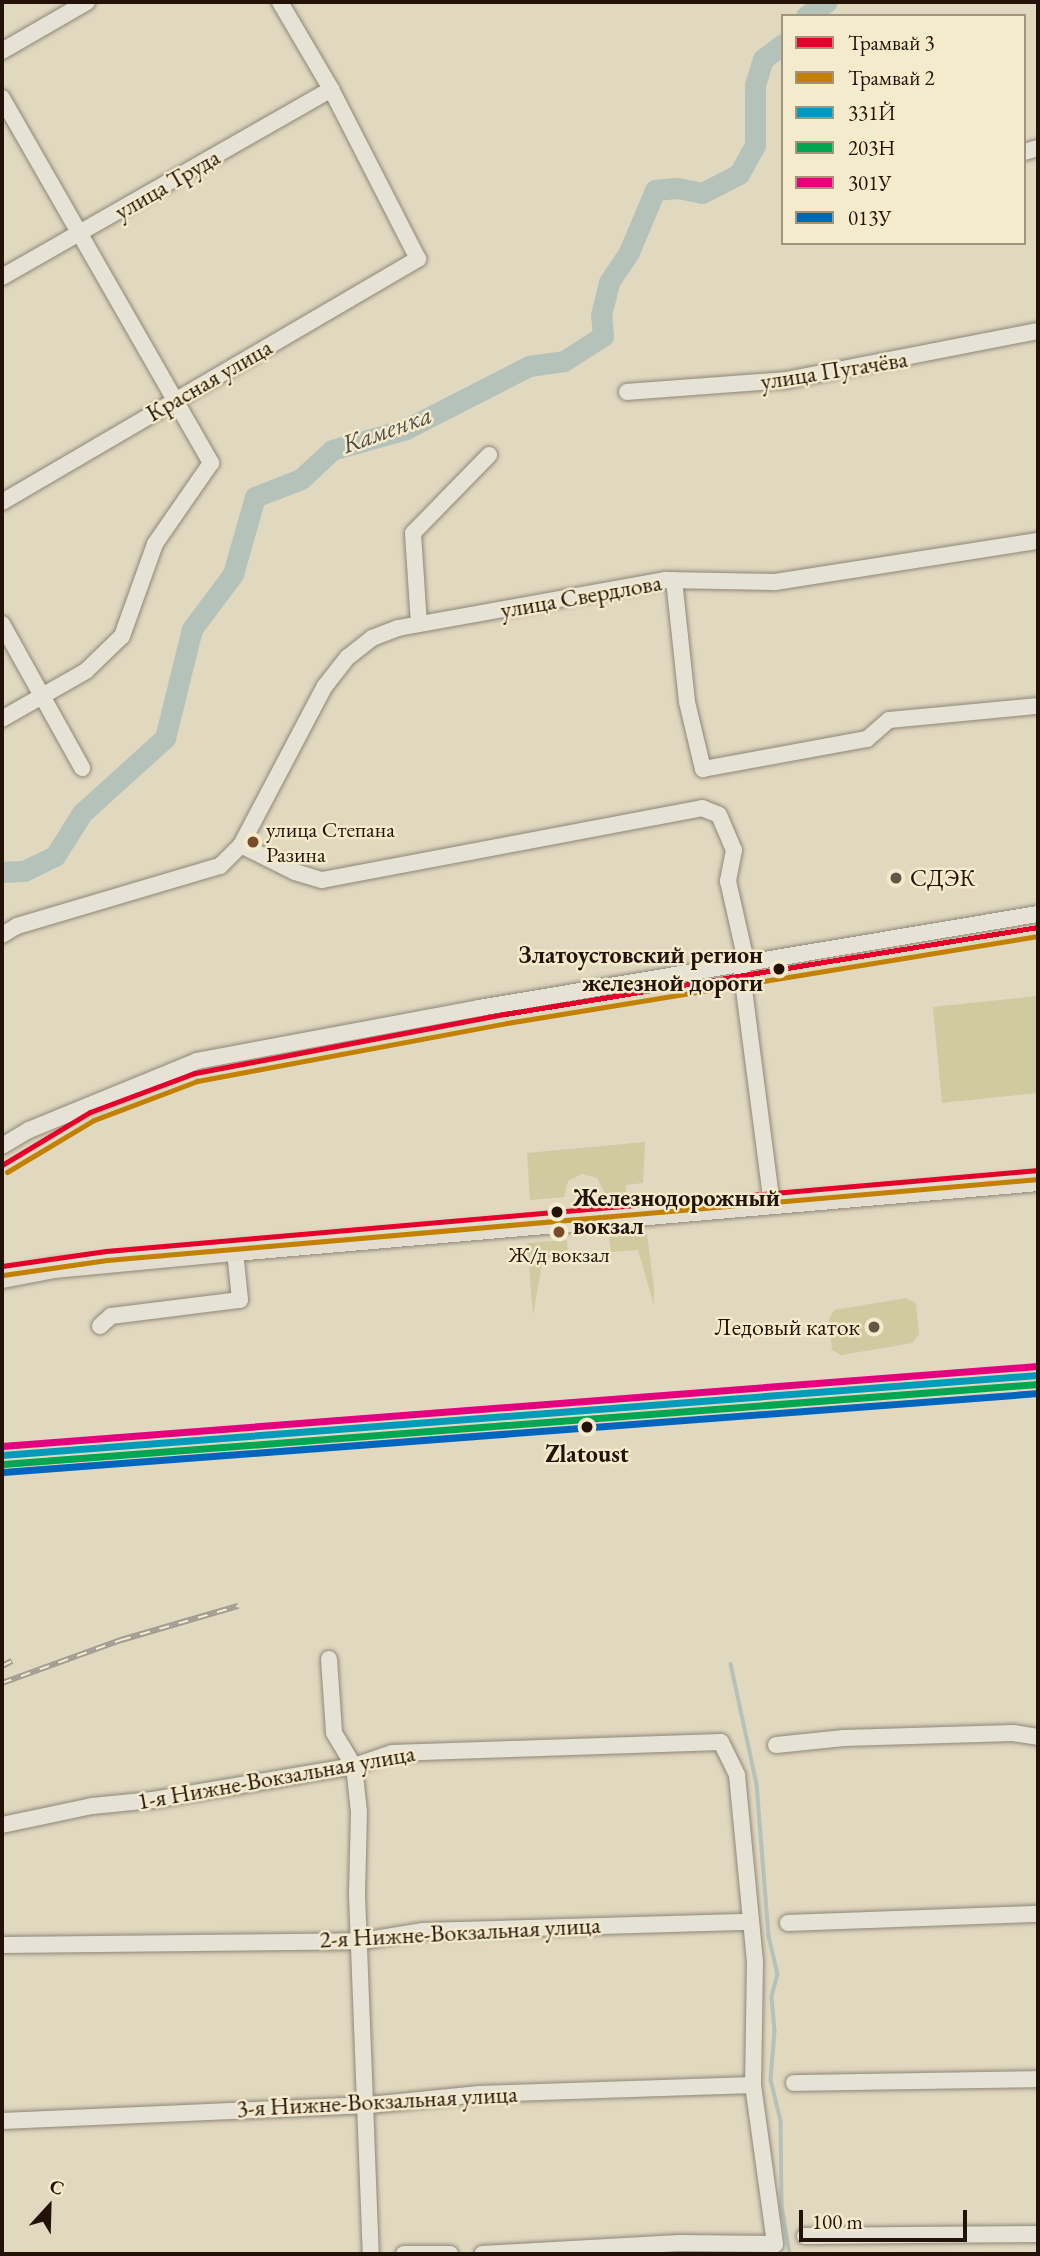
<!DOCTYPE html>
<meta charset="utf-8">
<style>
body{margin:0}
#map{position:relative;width:1040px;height:2256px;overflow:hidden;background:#e0d8bf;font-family:"EB Garamond",serif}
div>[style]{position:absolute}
.green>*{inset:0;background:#cfcaa0}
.stream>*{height:3.5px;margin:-1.75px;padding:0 1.75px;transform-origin:1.75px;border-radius:1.75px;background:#b4c2ba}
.river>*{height:21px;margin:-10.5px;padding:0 10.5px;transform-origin:10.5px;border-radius:10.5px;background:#b4c2ba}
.roads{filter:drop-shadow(0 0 2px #8e8778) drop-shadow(0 0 2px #8e8778)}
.minor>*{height:16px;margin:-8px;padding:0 8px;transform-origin:8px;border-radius:8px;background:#e6e2d5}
.major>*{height:19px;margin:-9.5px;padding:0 9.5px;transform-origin:9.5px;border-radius:9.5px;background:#e2ddce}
.rail>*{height:6px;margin-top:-3px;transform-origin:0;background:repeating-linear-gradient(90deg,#f4eacc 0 10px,#a09c91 0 20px);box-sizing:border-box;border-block:2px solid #a09c91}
.rail-1>*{height:7px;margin:-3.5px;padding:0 3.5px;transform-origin:3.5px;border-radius:3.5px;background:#049aba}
.rail-2>*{height:7px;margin:-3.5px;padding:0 3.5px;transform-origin:3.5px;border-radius:3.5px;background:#00a651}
.rail-3>*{height:7px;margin:-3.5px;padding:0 3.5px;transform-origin:3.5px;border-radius:3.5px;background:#e5007d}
.rail-4>*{height:7px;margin:-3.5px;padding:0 3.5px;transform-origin:3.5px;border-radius:3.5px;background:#0065bd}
.tram-1>*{height:5px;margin:-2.5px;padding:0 2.5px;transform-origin:2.5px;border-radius:2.5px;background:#e4002b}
.tram-2>*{height:5px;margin:-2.5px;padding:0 2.5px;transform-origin:2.5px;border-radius:2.5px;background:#c28102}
.dots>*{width:19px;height:19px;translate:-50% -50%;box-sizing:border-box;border:4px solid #f4eacc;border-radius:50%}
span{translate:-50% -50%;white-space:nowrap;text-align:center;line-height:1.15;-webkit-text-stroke:5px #f4eacc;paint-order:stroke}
.bus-label{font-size:22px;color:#231208}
.left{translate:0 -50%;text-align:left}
.street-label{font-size:24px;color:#231208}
.poi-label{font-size:24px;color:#231208}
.right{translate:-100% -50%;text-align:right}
.stop-label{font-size:24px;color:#231208;font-weight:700}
.water-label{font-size:26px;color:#4f4c46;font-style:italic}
.frame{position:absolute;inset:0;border:4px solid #231208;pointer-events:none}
.legend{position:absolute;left:781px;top:14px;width:245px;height:231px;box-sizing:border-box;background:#f4eacc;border:2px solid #a0947e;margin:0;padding:9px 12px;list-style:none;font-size:21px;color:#231208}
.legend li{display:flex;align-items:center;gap:14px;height:35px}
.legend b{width:35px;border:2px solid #a0947e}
.north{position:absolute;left:14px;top:2172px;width:70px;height:70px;-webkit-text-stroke:5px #f4eacc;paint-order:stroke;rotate:22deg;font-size:19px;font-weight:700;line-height:28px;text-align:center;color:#231208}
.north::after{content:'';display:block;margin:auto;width:24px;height:32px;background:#231208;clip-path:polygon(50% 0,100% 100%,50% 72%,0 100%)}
.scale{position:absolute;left:799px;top:2210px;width:168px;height:32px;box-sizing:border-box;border:4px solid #231208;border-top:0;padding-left:9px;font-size:21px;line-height:24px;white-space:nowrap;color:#231208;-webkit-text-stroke:5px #f4eacc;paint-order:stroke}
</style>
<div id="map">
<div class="green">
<div style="clip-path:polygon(1038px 996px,1038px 1093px,942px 1103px,933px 1007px)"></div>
<div style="clip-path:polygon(645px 1142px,643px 1183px,626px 1185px,626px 1192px,605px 1194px,597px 1178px,582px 1174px,568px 1181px,564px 1197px,530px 1200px,527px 1153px)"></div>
<div style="clip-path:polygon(647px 1234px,654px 1288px,654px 1305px,638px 1250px,611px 1252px,609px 1237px)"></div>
<div style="clip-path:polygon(567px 1240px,568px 1255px,543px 1258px,533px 1315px,527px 1243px)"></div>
<div style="clip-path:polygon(906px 1298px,916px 1303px,919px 1334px,912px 1343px,841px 1355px,832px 1350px,829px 1319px,834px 1310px)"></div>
</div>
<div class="stream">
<div style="left:731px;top:1664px;width:123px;rotate:77.8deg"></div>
<div style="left:757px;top:1784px;width:152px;rotate:85.5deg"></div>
<div style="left:769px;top:1936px;width:39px;rotate:77deg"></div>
<div style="left:778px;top:1974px;width:24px;rotate:105deg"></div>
<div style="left:772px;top:1997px;width:34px;rotate:85deg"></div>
<div style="left:775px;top:2031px;width:49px;rotate:94.7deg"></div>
<div style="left:771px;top:2080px;width:42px;rotate:76.3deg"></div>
<div style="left:781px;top:2121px;width:85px;rotate:89.3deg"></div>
<div style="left:782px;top:2206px;width:49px;rotate:80.5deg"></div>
</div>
<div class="river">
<div style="left:806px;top:16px;width:25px;rotate:-34deg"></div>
<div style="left:2px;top:872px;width:22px;rotate:-3deg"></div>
<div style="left:24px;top:871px;width:34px;rotate:-26deg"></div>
<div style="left:55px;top:856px;width:51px;rotate:-57.9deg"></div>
<div style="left:82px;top:813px;width:112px;rotate:-42.1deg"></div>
<div style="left:165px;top:738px;width:112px;rotate:-76.1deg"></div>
<div style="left:192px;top:629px;width:69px;rotate:-53.3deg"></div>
<div style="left:233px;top:574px;width:80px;rotate:-74.1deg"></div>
<div style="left:255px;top:497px;width:49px;rotate:-21.4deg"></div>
<div style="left:301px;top:479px;width:42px;rotate:-43.1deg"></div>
<div style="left:332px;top:450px;width:77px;rotate:-15.8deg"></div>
<div style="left:406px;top:429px;width:138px;rotate:-27.1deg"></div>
<div style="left:529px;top:366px;width:35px;rotate:-8deg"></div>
<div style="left:564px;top:361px;width:46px;rotate:-32.7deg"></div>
<div style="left:603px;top:336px;width:21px;rotate:-95deg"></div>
<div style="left:601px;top:315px;width:34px;rotate:-76deg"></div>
<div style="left:609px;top:282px;width:36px;rotate:-56deg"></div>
<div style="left:629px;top:252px;width:67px;rotate:-67.2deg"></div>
<div style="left:655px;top:190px;width:22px;rotate:-5deg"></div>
<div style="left:677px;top:188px;width:25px;rotate:11deg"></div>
<div style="left:702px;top:193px;width:42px;rotate:-27.2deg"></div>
<div style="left:739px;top:174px;width:33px;rotate:-61deg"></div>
<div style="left:755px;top:145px;width:60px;rotate:-90deg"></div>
<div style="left:755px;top:85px;width:27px;rotate:-73deg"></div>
<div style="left:763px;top:59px;width:25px;rotate:-37deg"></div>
</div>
<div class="roads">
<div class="minor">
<div style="left:2px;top:51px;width:98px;rotate:-30deg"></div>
<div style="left:2px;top:98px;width:421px;rotate:60.2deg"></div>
<div style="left:211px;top:463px;width:98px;rotate:124.7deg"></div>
<div style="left:155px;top:544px;width:98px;rotate:109.7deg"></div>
<div style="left:122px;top:636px;width:50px;rotate:135.8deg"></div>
<div style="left:86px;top:671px;width:97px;rotate:150.3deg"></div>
<div style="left:1024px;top:152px;width:15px;rotate:-16deg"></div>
<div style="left:2px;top:277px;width:379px;rotate:-29.7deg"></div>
<div style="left:627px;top:392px;width:159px;rotate:-4.3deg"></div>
<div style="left:786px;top:380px;width:257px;rotate:-11deg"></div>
<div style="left:2px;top:502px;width:482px;rotate:-30.3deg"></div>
<div style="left:418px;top:259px;width:191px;rotate:-117.1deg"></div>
<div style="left:331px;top:89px;width:101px;rotate:-120.4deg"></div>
<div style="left:674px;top:580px;width:123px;rotate:83.9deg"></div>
<div style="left:687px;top:702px;width:69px;rotate:76.6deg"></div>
<div style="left:703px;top:769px;width:167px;rotate:-10.4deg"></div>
<div style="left:867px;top:739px;width:29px;rotate:-41deg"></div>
<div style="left:889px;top:720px;width:150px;rotate:-5.4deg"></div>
<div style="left:2px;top:624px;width:165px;rotate:60.9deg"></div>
<div style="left:419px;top:624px;width:91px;rotate:-93.8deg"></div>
<div style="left:413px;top:533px;width:109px;rotate:-45.7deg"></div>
<div style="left:241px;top:845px;width:60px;rotate:26.6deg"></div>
<div style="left:295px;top:872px;width:28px;rotate:17deg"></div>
<div style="left:322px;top:880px;width:387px;rotate:-10.7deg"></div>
<div style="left:702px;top:808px;width:18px;rotate:22deg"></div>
<div style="left:719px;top:815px;width:38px;rotate:67deg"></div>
<div style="left:734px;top:850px;width:32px;rotate:101deg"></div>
<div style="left:728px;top:881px;width:73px;rotate:77.3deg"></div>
<div style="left:744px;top:952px;width:22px;rotate:95deg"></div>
<div style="left:742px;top:974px;width:232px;rotate:82.6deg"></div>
<div style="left:2px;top:935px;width:17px;rotate:-31deg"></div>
<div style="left:17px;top:926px;width:212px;rotate:-16.5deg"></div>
<div style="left:220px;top:866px;width:30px;rotate:-45deg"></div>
<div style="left:241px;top:845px;width:180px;rotate:-62.2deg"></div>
<div style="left:325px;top:686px;width:37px;rotate:-52deg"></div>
<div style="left:348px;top:657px;width:31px;rotate:-38deg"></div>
<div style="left:372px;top:638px;width:28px;rotate:-21deg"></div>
<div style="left:398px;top:628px;width:272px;rotate:-10.2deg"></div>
<div style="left:666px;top:580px;width:109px;rotate:1.1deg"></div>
<div style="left:775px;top:582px;width:266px;rotate:-8.9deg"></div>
<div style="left:2px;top:1146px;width:31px;rotate:-31deg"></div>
<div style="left:29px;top:1130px;width:182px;rotate:-22.3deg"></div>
<div style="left:197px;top:1061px;width:287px;rotate:-10.6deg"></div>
<div style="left:479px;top:1008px;width:567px;rotate:-9.55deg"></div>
<div style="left:100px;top:1326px;width:15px;rotate:-42deg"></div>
<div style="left:111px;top:1316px;width:130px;rotate:-7.1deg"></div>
<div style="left:240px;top:1300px;width:49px;rotate:-95.8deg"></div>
<div style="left:329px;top:1659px;width:74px;rotate:86.1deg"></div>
<div style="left:334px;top:1733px;width:39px;rotate:59deg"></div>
<div style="left:354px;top:1766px;width:46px;rotate:83.8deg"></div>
<div style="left:359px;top:1812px;width:83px;rotate:91.4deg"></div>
<div style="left:357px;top:1895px;width:359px;rotate:87.8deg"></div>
<div style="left:776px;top:1745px;width:68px;rotate:-5.9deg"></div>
<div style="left:844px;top:1738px;width:169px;rotate:-1.7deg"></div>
<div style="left:1013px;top:1733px;width:25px;rotate:9deg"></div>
<div style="left:2px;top:1825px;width:92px;rotate:-11.9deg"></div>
<div style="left:92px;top:1806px;width:61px;rotate:-5.6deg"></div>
<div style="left:153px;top:1800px;width:204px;rotate:-9.6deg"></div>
<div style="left:354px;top:1766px;width:40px;rotate:-18.9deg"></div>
<div style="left:392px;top:1753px;width:329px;rotate:-1.9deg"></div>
<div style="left:721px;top:1742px;width:37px;rotate:64deg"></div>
<div style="left:737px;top:1775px;width:187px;rotate:84.5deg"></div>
<div style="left:755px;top:1961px;width:124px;rotate:90.9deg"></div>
<div style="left:753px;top:2085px;width:161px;rotate:82.1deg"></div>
<div style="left:775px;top:2244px;width:96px;rotate:-179.4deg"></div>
<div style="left:679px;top:2243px;width:197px;rotate:176.8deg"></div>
<div style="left:788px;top:1923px;width:250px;rotate:-2.1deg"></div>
<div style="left:2px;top:1945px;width:360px;rotate:-0.6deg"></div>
<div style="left:362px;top:1941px;width:62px;rotate:-9.3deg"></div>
<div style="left:423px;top:1931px;width:327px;rotate:-1.6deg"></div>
<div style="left:794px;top:2083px;width:244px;rotate:-0.9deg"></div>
<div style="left:2px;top:2121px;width:367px;rotate:-2.5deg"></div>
<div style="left:369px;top:2105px;width:111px;rotate:-5.7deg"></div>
<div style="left:479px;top:2094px;width:274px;rotate:-1.9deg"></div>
<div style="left:805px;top:2236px;width:233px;rotate:-0.5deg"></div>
<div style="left:404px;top:2254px;width:46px"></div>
</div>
<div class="major">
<div style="left:2px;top:1278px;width:53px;rotate:-10.9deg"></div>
<div style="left:54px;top:1268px;width:182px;rotate:-5.4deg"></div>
<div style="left:235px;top:1251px;width:806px;rotate:-4.98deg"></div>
</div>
</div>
<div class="rail">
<div style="left:2px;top:1666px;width:11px;rotate:-27deg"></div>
<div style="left:2px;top:1683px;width:127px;rotate:-19.9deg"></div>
<div style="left:121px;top:1640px;width:122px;rotate:-16.2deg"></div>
</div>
<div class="rail-1">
<div style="left:2px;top:1455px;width:1039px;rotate:-4.42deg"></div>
</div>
<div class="rail-2">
<div style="left:3px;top:1464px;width:1038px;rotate:-4.42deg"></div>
</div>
<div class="rail-3">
<div style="left:2px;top:1446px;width:1038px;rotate:-4.42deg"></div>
</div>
<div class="rail-4">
<div style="left:3px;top:1472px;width:1038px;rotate:-4.36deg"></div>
</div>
<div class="tram-1">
<div style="left:2px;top:1165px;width:103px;rotate:-31.1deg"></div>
<div style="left:90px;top:1112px;width:112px;rotate:-20.4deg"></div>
<div style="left:195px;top:1073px;width:316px;rotate:-10.8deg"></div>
<div style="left:505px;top:1014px;width:540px;rotate:-9.27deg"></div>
<div style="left:2px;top:1266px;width:105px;rotate:-8.2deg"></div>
<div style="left:106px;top:1251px;width:936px;rotate:-4.97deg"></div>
</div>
<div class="tram-2">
<div style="left:7px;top:1172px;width:101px;rotate:-30.9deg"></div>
<div style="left:94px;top:1120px;width:110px;rotate:-20.7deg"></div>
<div style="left:197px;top:1081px;width:315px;rotate:-10.6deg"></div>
<div style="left:507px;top:1023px;width:538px;rotate:-9.3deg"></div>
<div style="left:3px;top:1275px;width:105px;rotate:-8.2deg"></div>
<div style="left:107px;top:1260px;width:935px;rotate:-4.97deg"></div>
</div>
<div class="dots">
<div style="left:253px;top:842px;background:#7a4b2a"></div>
<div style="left:896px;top:878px;background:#655748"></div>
<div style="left:779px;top:969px;background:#231208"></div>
<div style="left:557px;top:1212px;background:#231208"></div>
<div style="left:559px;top:1232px;background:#7a4b2a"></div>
<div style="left:874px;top:1327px;background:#655748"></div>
<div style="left:587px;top:1427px;background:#231208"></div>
</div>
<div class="bus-label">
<span class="left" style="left:266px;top:842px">улица Степана<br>Разина</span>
<span style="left:559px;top:1255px">Ж/д вокзал</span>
</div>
<div class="street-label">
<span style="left:167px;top:184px;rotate:-30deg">улица Труда</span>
<span style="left:834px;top:370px;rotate:-9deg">улица Пугачёва</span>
<span style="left:209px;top:380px;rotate:-30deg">Красная улица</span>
<span style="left:581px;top:596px;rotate:-10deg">улица Свердлова</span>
<span style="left:276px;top:1777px;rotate:-10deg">1-я Нижне-Вокзальная улица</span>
<span style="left:460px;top:1932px;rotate:-3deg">2-я Нижне-Вокзальная улица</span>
<span style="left:377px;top:2101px;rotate:-3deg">3-я Нижне-Вокзальная улица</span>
</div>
<div class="poi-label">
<span class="left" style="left:910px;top:878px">СДЭК</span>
<span class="right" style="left:860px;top:1327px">Ледовый каток</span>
</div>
<div class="stop-label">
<span class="right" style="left:763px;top:969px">Златоустовский регион<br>железной дороги</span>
<span class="left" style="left:573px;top:1212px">Железнодорожный<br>вокзал</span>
<span style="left:587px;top:1454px">Zlatoust</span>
</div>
<div class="water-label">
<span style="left:387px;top:430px;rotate:-20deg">Каменка</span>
</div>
<div class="frame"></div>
<ul class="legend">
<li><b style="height:9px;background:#e4002b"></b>Трамвай 3</li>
<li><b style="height:9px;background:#c28102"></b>Трамвай 2</li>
<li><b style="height:9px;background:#049aba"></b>331Й</li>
<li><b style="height:9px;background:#00a651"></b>203Н</li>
<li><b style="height:9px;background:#e5007d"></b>301У</li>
<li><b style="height:9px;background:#0065bd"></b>013У</li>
</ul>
<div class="north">С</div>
<div class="scale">100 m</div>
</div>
